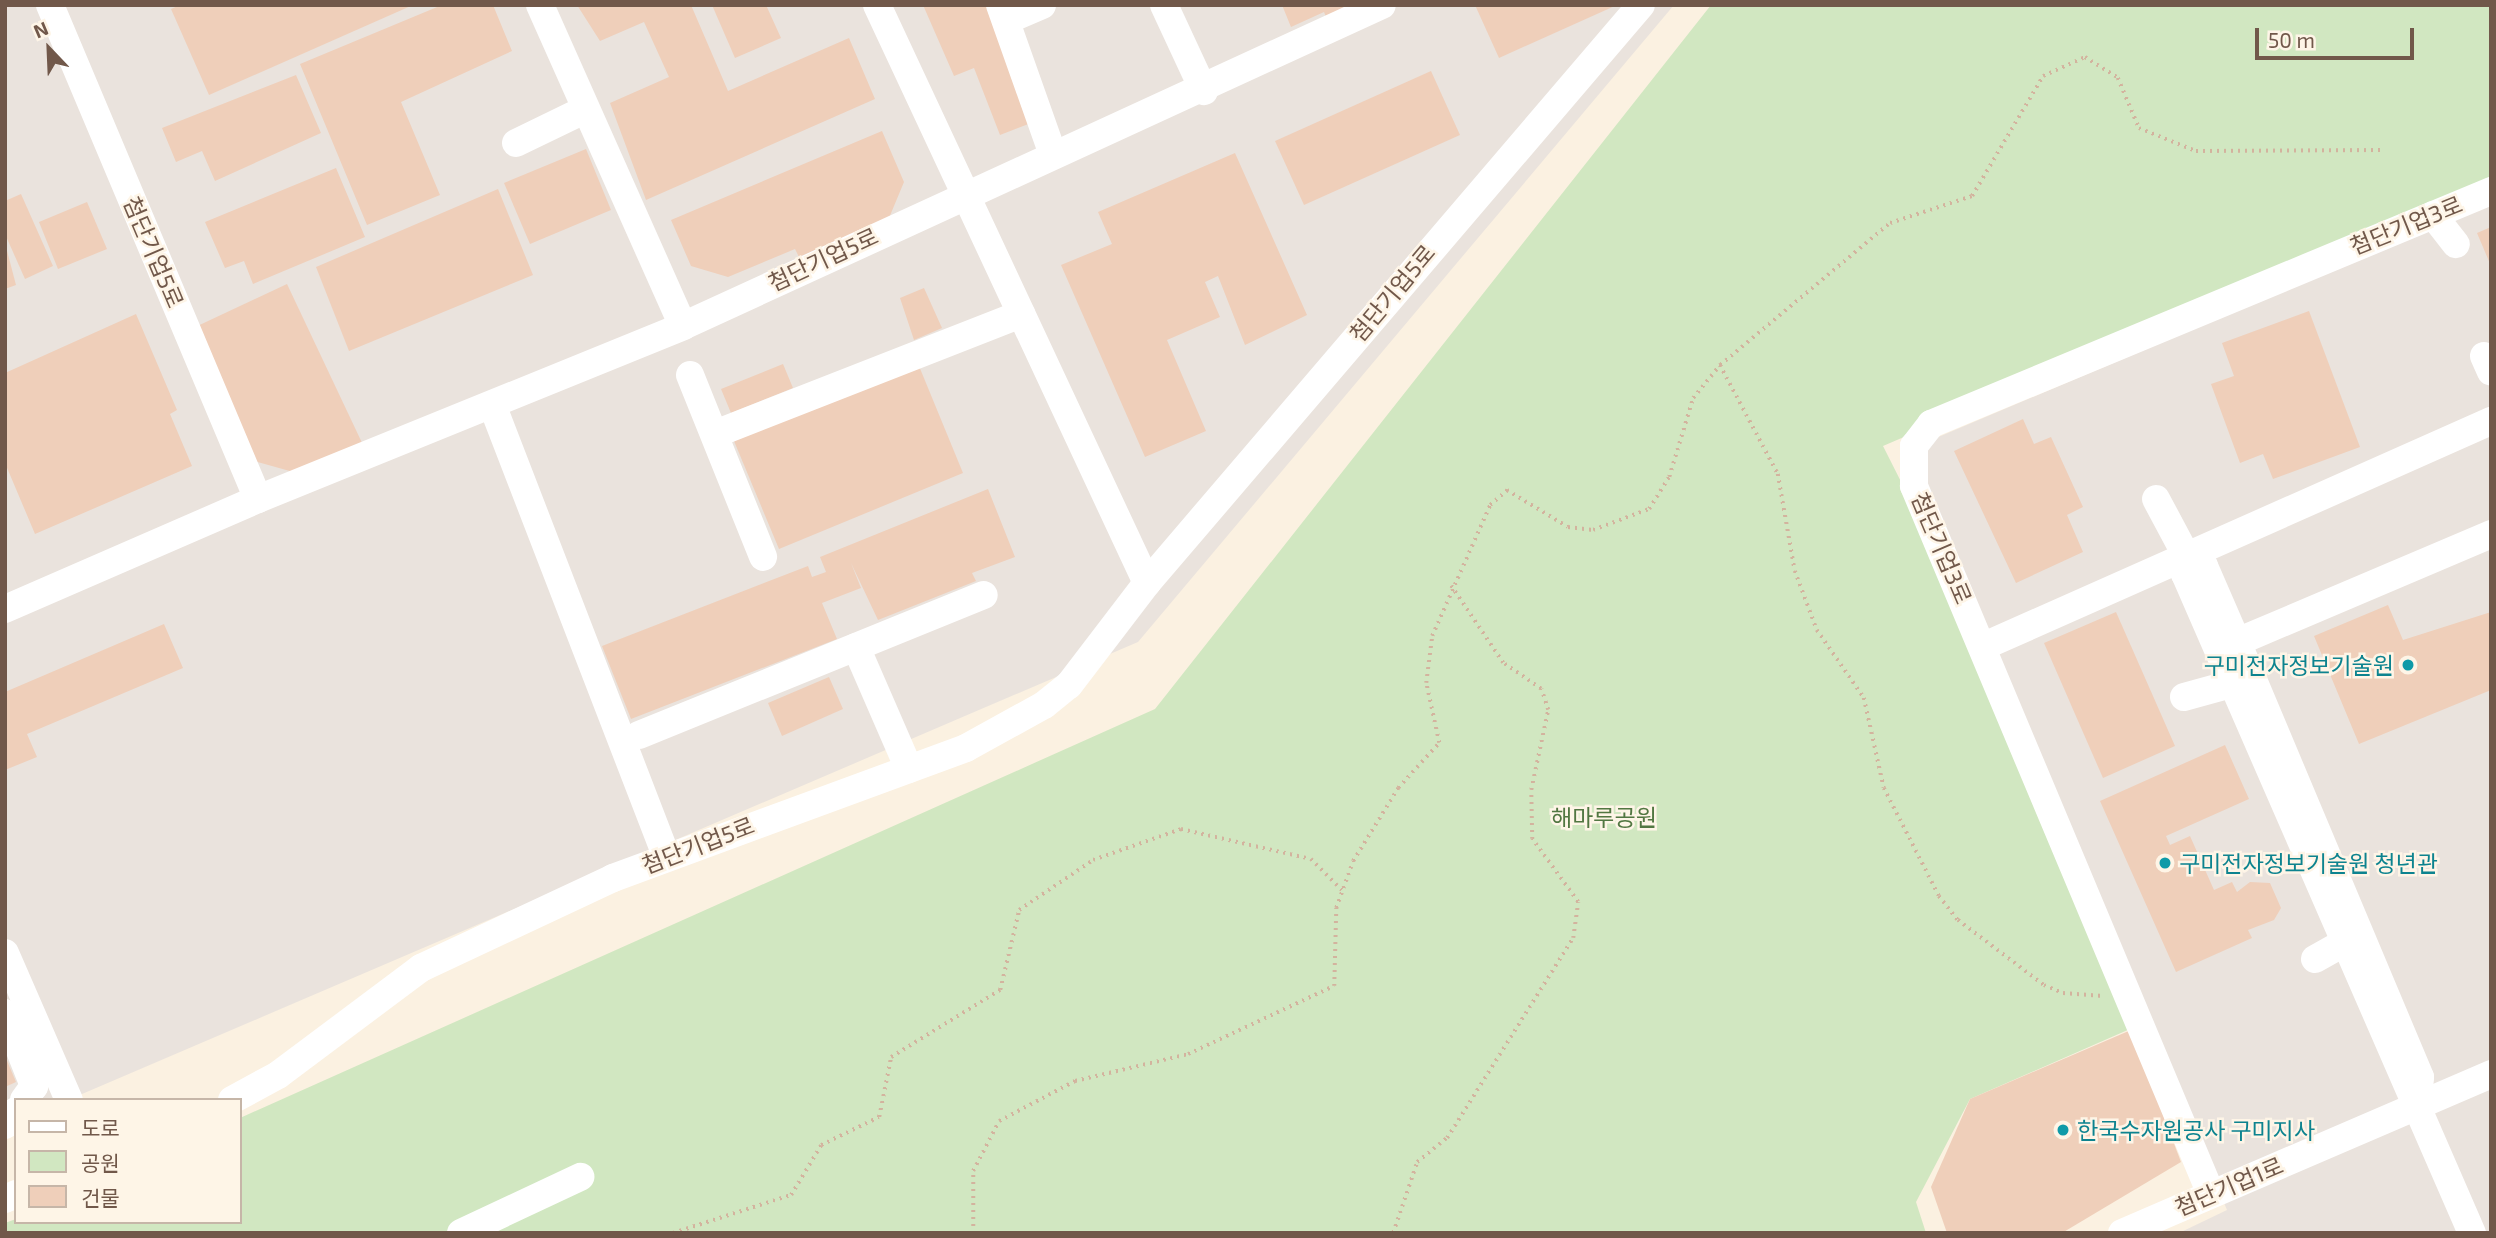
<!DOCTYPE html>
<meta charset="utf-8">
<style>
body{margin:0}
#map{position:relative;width:2496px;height:1238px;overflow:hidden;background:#fbf1e1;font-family:"Exo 2","Noto Sans KR",sans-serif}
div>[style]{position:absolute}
.industrial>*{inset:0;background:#eae3dd}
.green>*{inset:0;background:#d1e7c1}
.building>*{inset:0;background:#efcfba}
.path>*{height:3.5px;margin-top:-1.75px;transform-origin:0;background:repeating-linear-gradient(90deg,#d3b39e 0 2px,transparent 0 7px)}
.minor>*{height:28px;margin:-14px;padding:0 14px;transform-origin:14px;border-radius:14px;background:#fff}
.dots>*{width:19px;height:19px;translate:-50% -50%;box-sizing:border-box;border:4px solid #fef5e7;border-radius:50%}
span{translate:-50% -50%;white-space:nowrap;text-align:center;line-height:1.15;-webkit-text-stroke:5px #fef5e7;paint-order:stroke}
.street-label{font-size:23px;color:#71584a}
.culture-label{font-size:23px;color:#0d838f}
.right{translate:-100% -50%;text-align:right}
.left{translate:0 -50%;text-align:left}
.park-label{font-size:23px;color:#527742}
.frame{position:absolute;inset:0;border:7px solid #71584a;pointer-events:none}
.legend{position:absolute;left:14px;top:1098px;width:228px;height:126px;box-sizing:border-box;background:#fef5e7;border:2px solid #c6b6a8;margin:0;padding:9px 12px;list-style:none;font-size:21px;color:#71584a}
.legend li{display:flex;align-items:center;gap:14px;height:35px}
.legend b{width:35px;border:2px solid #c6b6a8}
.north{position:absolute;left:14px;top:14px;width:70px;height:70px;-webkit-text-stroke:5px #fef5e7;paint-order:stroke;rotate:337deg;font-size:19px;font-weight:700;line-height:28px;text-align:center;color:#71584a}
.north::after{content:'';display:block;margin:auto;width:24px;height:32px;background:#71584a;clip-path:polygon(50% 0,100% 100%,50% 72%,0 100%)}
.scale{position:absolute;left:2255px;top:28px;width:159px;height:32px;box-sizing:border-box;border:4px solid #71584a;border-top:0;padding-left:9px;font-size:21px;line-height:24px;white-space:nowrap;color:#71584a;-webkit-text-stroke:5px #fef5e7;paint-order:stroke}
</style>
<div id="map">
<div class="industrial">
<div style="clip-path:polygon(5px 5px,1674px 5px,1138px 642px,68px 1100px,16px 1100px,5px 1127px)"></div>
<div style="clip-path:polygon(2491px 203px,2491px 1233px,2179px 1233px,2227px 1210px,1917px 466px,1929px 441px)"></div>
</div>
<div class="green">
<div style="clip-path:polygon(1711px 5px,2491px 5px,2491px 184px,1883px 446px,1984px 646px,2130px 1029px,1970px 1099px,1916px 1202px,1926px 1233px,5px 1233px,5px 1223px,16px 1219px,240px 1222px,240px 1118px,1155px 709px)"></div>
</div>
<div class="building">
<div style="clip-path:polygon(180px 5px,413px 5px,209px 95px,171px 9px)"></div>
<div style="clip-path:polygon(442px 5px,493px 5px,512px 51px,401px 102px,440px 195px,367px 225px,300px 64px)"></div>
<div style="clip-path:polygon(577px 5px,691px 5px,728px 91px,849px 38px,875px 99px,646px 200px,610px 103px,669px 77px,644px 22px,600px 41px)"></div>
<div style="clip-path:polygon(712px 5px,766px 5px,781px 38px,735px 58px)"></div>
<div style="clip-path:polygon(923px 5px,992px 5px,1039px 120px,1000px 135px,974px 68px,954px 76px)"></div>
<div style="clip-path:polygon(1282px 5px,1371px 5px,1329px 24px,1324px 12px,1291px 27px)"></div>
<div style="clip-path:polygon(1475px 5px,1617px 5px,1499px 58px)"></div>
<div style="clip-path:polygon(1431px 71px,1460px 135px,1304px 205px,1275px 141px)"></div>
<div style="clip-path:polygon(296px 75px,321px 133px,215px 181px,202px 151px,176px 162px,162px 128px)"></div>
<div style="clip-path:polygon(882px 131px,904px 182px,889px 218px,799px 257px,795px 249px,728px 277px,691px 266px,671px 220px)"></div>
<div style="clip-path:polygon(586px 149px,611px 210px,530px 244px,504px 183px)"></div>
<div style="clip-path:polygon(1235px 153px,1307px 315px,1245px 345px,1218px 276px,1205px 282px,1220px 317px,1167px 340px,1206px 431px,1145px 457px,1061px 265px,1112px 244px,1098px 212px)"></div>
<div style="clip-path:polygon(336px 168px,365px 237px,253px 284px,244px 261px,225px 268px,205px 222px)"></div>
<div style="clip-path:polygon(498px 189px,533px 275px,349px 351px,316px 267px)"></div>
<div style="clip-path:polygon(21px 194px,53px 266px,25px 279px,5px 234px,5px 201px)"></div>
<div style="clip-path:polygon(87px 202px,107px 249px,58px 269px,39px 222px)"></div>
<div style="clip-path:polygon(2491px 227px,2491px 266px,2477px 233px)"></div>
<div style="clip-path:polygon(5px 243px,16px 285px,5px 289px)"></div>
<div style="clip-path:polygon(287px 284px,364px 447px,304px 475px,254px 461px,191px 329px)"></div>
<div style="clip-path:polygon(924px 288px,942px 328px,914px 340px,900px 298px)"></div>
<div style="clip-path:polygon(2309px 311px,2360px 447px,2273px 479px,2263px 454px,2240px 463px,2211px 384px,2234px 376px,2222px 343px)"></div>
<div style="clip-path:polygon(136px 314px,177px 410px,170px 414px,192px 466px,35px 534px,5px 463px,5px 373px)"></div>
<div style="clip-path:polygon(783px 364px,793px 388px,731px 413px,721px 389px)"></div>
<div style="clip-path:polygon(919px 366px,963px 473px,779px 549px,734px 441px)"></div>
<div style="clip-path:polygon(2023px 419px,2034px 444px,2051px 437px,2083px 507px,2067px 515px,2083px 552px,2016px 583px,1954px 451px)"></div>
<div style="clip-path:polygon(988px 489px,1015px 557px,972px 573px,976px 581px,878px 620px,851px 563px,861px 588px,822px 603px,837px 639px,631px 719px,602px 646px,808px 566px,812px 577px,826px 572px,820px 557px)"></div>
<div style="clip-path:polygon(2388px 605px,2403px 640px,2491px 612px,2491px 690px,2359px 744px,2314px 636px)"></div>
<div style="clip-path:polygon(2116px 612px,2175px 746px,2103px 778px,2044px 643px)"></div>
<div style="clip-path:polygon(164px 624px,183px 668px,27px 734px,37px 757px,5px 770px,5px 692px)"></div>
<div style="clip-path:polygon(829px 677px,843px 709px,782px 736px,768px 703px)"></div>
<div style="clip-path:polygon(2225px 745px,2249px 799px,2166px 836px,2170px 845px,2190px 836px,2214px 890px,2232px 882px,2237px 892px,2250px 882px,2270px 883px,2281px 908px,2274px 920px,2248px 930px,2252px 938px,2176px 972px,2100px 801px)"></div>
<div style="clip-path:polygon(2131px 1030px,2181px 1162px,2062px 1233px,1947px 1233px,1931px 1187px,1970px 1099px)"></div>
<div style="clip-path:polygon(5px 1056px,16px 1082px,5px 1087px)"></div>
</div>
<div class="path">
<div style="left:1720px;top:365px;width:222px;rotate:-39.9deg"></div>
<div style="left:1890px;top:223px;width:86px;rotate:-18.2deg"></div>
<div style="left:1972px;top:196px;width:139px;rotate:-59.4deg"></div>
<div style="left:2043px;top:76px;width:46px;rotate:-24.3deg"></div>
<div style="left:2085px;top:57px;width:39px;rotate:32deg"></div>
<div style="left:2118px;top:78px;width:54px;rotate:67.2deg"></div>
<div style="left:2139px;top:128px;width:61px;rotate:22deg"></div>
<div style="left:2196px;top:151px;width:188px;rotate:-0.3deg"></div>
<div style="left:673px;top:1233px;width:124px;rotate:-17.9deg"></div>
<div style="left:791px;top:1195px;width:58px;rotate:-59deg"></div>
<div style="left:821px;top:1145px;width:64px;rotate:-25.8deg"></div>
<div style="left:879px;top:1117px;width:61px;rotate:-78.7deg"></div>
<div style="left:891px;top:1057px;width:128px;rotate:-31.6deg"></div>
<div style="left:1000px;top:990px;width:82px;rotate:-76.6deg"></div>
<div style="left:1019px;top:910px;width:89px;rotate:-34deg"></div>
<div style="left:1093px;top:860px;width:93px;rotate:-19.4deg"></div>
<div style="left:1181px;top:829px;width:133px;rotate:13deg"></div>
<div style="left:1311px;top:859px;width:44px;rotate:45deg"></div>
<div style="left:973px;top:1233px;width:62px;rotate:-90deg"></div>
<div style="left:973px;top:1171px;width:56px;rotate:-62.5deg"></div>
<div style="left:999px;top:1121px;width:86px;rotate:-27.8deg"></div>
<div style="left:1075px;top:1081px;width:116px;rotate:-13.4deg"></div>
<div style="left:1188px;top:1054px;width:161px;rotate:-25deg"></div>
<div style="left:1334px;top:986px;width:78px;rotate:-88.5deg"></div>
<div style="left:1336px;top:908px;width:50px;rotate:-70.1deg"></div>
<div style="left:1353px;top:861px;width:86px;rotate:-58.3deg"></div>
<div style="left:1398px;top:788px;width:61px;rotate:-47.7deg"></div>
<div style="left:1439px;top:743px;width:61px;rotate:-102.2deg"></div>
<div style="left:1426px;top:683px;width:47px;rotate:-82.7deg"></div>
<div style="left:1432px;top:636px;width:143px;rotate:-66.1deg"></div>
<div style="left:1490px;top:505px;width:23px;rotate:-41deg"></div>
<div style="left:1507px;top:490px;width:71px;rotate:31.2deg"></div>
<div style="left:1568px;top:527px;width:25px;rotate:7deg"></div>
<div style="left:1593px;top:530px;width:60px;rotate:-20.6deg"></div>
<div style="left:1649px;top:509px;width:38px;rotate:-58deg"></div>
<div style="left:1669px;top:477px;width:83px;rotate:-73.1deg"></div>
<div style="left:1693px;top:398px;width:43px;rotate:-50.7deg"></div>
<div style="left:1720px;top:365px;width:123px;rotate:62deg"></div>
<div style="left:1778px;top:474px;width:98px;rotate:80.1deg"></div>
<div style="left:1795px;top:571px;width:63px;rotate:69.6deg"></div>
<div style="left:1817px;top:630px;width:83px;rotate:55.3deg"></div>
<div style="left:1864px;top:698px;width:92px;rotate:77.5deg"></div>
<div style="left:1884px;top:788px;width:121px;rotate:63deg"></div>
<div style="left:1939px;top:896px;width:31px;rotate:52deg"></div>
<div style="left:1958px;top:920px;width:108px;rotate:37.1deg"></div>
<div style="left:2044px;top:985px;width:21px;rotate:23deg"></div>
<div style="left:2063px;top:993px;width:40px;rotate:4.3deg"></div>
<div style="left:1393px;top:1233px;width:75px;rotate:-71.3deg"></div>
<div style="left:1417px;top:1162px;width:38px;rotate:-39deg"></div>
<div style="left:1447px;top:1138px;width:236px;rotate:-57.8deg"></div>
<div style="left:1573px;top:938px;width:36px;rotate:-82deg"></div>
<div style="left:1578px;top:902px;width:78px;rotate:-126.1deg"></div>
<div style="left:1532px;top:839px;width:49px;rotate:-91.2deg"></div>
<div style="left:1531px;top:790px;width:82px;rotate:-78deg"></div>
<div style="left:1548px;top:710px;width:22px;rotate:-108deg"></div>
<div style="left:1541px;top:689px;width:46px;rotate:-145.6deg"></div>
<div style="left:1503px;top:663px;width:93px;rotate:-124deg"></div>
</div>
<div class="minor">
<div style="left:50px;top:5px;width:536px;rotate:67.17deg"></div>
<div style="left:258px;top:499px;width:459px;rotate:-22.1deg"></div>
<div style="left:683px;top:326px;width:769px;rotate:-24.67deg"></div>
<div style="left:540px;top:5px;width:351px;rotate:66deg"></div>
<div style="left:877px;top:5px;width:638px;rotate:64.96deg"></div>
<div style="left:1000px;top:5px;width:159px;rotate:70.5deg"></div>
<div style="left:1164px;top:5px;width:95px;rotate:65.1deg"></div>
<div style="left:1007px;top:20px;width:38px;rotate:-23deg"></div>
<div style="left:516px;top:143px;width:76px;rotate:-25.9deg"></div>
<div style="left:2433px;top:215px;width:37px;rotate:52deg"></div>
<div style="left:2484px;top:356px;width:17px;rotate:66deg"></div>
<div style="left:690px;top:375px;width:196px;rotate:68.1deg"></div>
<div style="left:493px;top:407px;width:482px;rotate:68.9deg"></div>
<div style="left:715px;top:434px;width:329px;rotate:-21.4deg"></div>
<div style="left:2156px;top:499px;width:66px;rotate:61.9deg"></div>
<div style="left:5px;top:609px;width:276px;rotate:-23.5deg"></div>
<div style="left:2237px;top:642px;width:276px;rotate:-23deg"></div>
<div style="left:1984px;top:646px;width:555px;rotate:-23.93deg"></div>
<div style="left:856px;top:647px;width:133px;rotate:66.5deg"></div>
<div style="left:2184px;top:697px;width:49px;rotate:-15.5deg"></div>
<div style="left:639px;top:735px;width:372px;rotate:-22.1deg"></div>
<div style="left:5px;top:953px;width:160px;rotate:66.5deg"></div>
<div style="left:2315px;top:959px;width:49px;rotate:-29.2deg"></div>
<div style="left:5px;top:1013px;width:79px;rotate:68.3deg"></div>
<div style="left:34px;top:1086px;width:17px;rotate:126deg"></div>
<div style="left:232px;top:1100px;width:52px;rotate:-28.5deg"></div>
<div style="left:278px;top:1075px;width:179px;rotate:-36.8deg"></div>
<div style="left:421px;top:968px;width:212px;rotate:-25.1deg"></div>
<div style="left:613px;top:878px;width:376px;rotate:-20.2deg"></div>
<div style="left:966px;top:748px;width:89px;rotate:-28.9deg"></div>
<div style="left:1044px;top:705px;width:32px;rotate:-39deg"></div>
<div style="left:1069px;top:685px;width:128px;rotate:-52.6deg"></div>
<div style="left:1147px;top:583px;width:760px;rotate:-49.48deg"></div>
<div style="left:2418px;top:1105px;width:28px;rotate:-86deg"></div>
<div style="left:2420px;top:1077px;width:472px;rotate:-112.8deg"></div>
<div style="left:2237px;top:642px;width:83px;rotate:-113.5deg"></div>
<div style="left:2204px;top:566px;width:17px;rotate:-147deg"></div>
<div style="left:2190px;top:557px;width:18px;rotate:106deg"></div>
<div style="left:2185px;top:574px;width:719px;rotate:66.47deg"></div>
<div style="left:5px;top:1125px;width:18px;rotate:-52deg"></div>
<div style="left:2211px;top:1194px;width:768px;rotate:-112.76deg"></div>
<div style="left:1914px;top:486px;width:40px;rotate:-90deg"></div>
<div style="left:1914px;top:446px;width:28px;rotate:-52deg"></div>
<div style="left:1931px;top:424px;width:607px;rotate:-22.59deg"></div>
<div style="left:5px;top:1199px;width:12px;rotate:-24deg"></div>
<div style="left:461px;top:1233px;width:132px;rotate:-25.2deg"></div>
<div style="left:2122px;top:1233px;width:402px;rotate:-23.3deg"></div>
</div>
<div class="dots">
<div style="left:2408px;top:665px;background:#0f9aa8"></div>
<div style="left:2165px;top:863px;background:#0f9aa8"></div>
<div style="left:2063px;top:1130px;background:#0f9aa8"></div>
</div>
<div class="street-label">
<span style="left:2406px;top:225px;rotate:-22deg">첨단기업3로</span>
<span style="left:154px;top:252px;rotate:67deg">첨단기업5로</span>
<span style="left:823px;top:259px;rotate:-25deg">첨단기업5로</span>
<span style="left:1392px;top:293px;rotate:-50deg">첨단기업5로</span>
<span style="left:1942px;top:548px;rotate:67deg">첨단기업3로</span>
<span style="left:698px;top:845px;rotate:-21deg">첨단기업5로</span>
<span style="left:2229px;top:1186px;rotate:-23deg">첨단기업1로</span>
</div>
<div class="culture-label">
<span class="right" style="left:2394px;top:665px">구미전자정보기술원</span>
<span class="left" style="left:2179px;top:863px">구미전자정보기술원 청년관</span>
<span class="left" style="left:2077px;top:1130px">한국수자원공사 구미지사</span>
</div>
<div class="park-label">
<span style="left:1604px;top:817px">해마루공원</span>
</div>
<div class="frame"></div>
<ul class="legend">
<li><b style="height:9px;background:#fff"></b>도로</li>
<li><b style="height:19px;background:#d1e7c1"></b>공원</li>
<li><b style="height:19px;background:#efcfba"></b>건물</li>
</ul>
<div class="north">N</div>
<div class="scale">50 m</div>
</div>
